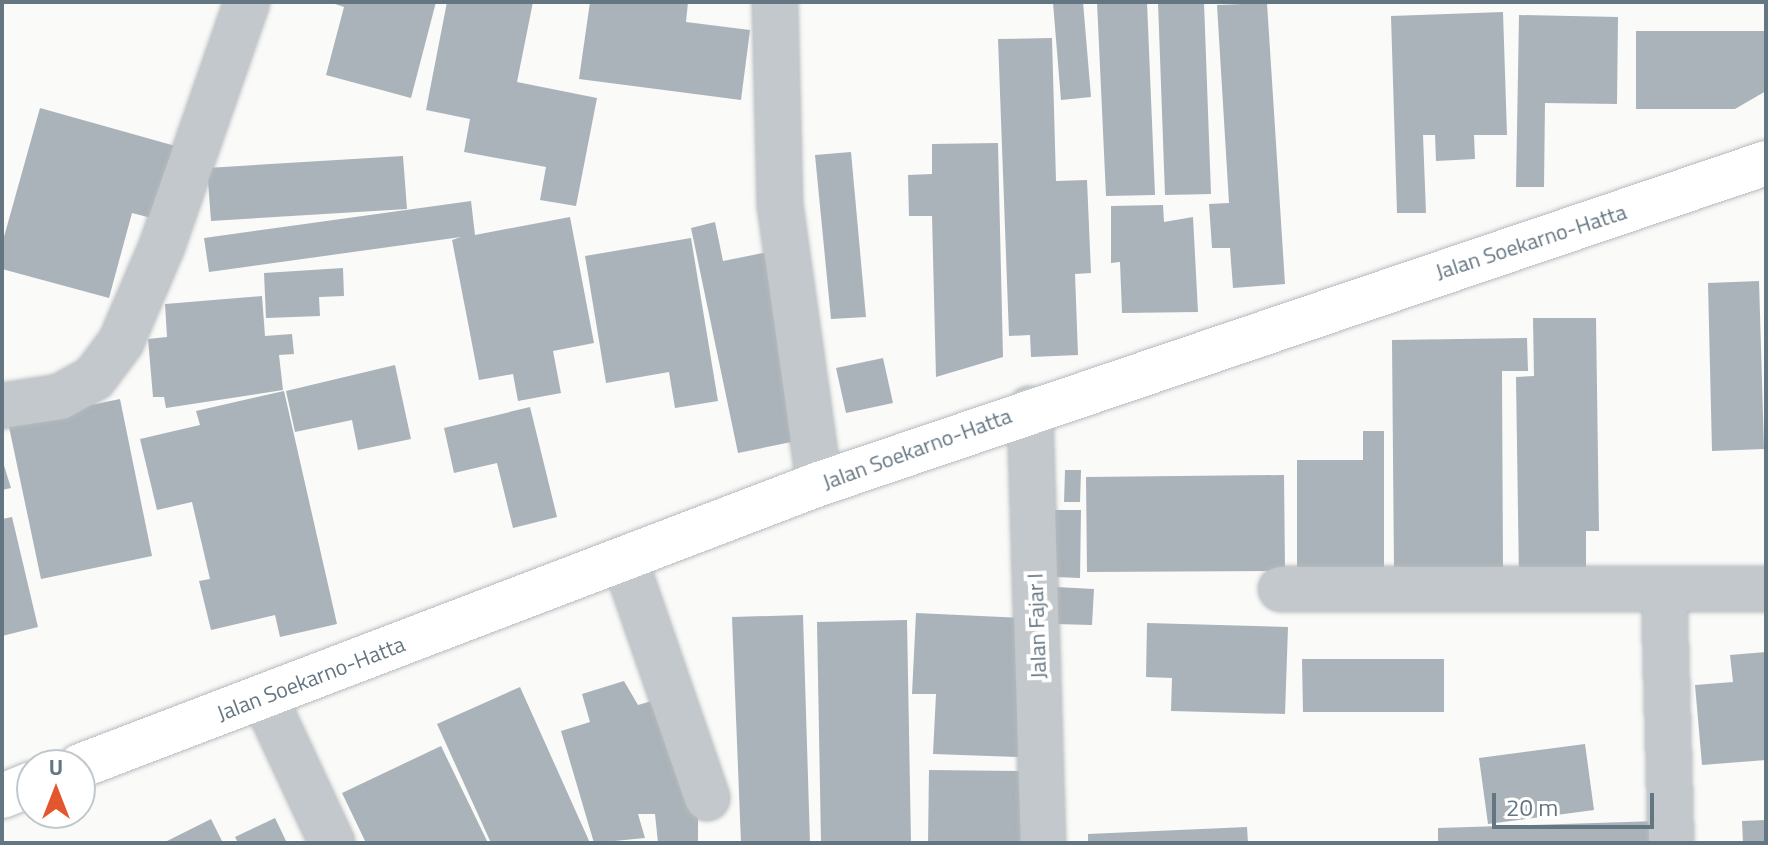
<!DOCTYPE html>
<style>
body{margin:0}
#map{position:relative;width:1768px;height:845px;overflow:hidden;background:#fafaf8;font-family:"Titillium Web",sans-serif}
div>[style]{position:absolute}
.building>*{inset:0;background:#aab3b9}
.roads{filter:drop-shadow(0 0 2px #b5babe) drop-shadow(0 0 2px #b5babe)}
.minor>*{height:44px;margin:-22px;padding:0 22px;transform-origin:22px;border-radius:22px;background:#c3c8cc}
.major>*{height:44px;margin:-22px;padding:0 22px;transform-origin:22px;border-radius:22px;background:#fff}
span{translate:-50% -50%;white-space:nowrap;text-align:center;line-height:1.15;-webkit-text-stroke:8px #fff;paint-order:stroke}
.street-label{font-size:22px;color:#657683}
.frame{position:absolute;inset:0;border:4px solid #657683;pointer-events:none}
.north{position:absolute;left:16px;top:749px;width:80px;height:80px;box-sizing:border-box;background:#fff;border:2px solid #c1c8cd;border-radius:50%;rotate:0deg;font-size:22px;font-weight:700;line-height:32px;text-align:center;color:#657683}
.north::after{content:'';display:block;margin:auto;width:28px;height:36px;background:#e4572e;clip-path:polygon(50% 0,100% 100%,50% 72%,0 100%)}
.scale{position:absolute;left:1492px;top:793px;width:162px;height:36px;box-sizing:border-box;border:4px solid #657683;border-top:0;padding-left:10px;font-size:24px;line-height:28px;white-space:nowrap;color:#657683;-webkit-text-stroke:6px #fff;paint-order:stroke}
</style>
<div id="map">
<div class="building">
<div style="clip-path:polygon(329px 2px,436px 2px,411px 98px,326px 75px,344px 7px)"></div>
<div style="clip-path:polygon(447px 2px,533px 2px,517px 82px,597px 98px,576px 206px,540px 200px,546px 167px,464px 152px,470px 119px,426px 110px)"></div>
<div style="clip-path:polygon(590px 2px,688px 2px,686px 22px,750px 30px,741px 100px,579px 79px)"></div>
<div style="clip-path:polygon(1083px 2px,1091px 97px,1061px 100px,1053px 3px)"></div>
<div style="clip-path:polygon(1097px 2px,1147px 2px,1155px 195px,1106px 196px)"></div>
<div style="clip-path:polygon(1158px 2px,1204px 2px,1211px 194px,1165px 195px)"></div>
<div style="clip-path:polygon(1267px 3px,1285px 284px,1233px 288px,1230px 248px,1212px 248px,1209px 204px,1229px 203px,1217px 5px)"></div>
<div style="clip-path:polygon(1503px 12px,1507px 135px,1474px 135px,1475px 159px,1436px 161px,1435px 135px,1423px 135px,1426px 213px,1397px 213px,1391px 16px)"></div>
<div style="clip-path:polygon(1519px 15px,1618px 17px,1617px 104px,1545px 103px,1544px 187px,1516px 187px)"></div>
<div style="clip-path:polygon(1636px 31px,1766px 31px,1766px 91px,1735px 109px,1636px 109px)"></div>
<div style="clip-path:polygon(1052px 38px,1056px 181px,1087px 180px,1091px 273px,1075px 274px,1078px 355px,1031px 357px,1030px 335px,1009px 336px,998px 39px)"></div>
<div style="clip-path:polygon(40px 108px,179px 147px,159px 220px,132px 213px,109px 298px,2px 269px,2px 244px)"></div>
<div style="clip-path:polygon(998px 143px,1003px 357px,936px 377px,932px 216px,909px 216px,908px 175px,932px 174px,932px 144px)"></div>
<div style="clip-path:polygon(851px 152px,866px 317px,831px 319px,815px 155px)"></div>
<div style="clip-path:polygon(403px 156px,407px 209px,211px 221px,207px 168px)"></div>
<div style="clip-path:polygon(471px 201px,475px 235px,570px 217px,594px 343px,553px 351px,561px 393px,518px 401px,513px 374px,479px 380px,452px 240px,461px 237px,209px 272px,204px 238px)"></div>
<div style="clip-path:polygon(1163px 205px,1164px 222px,1193px 217px,1198px 312px,1122px 313px,1120px 262px,1111px 263px,1111px 206px)"></div>
<div style="clip-path:polygon(715px 222px,723px 261px,768px 252px,806px 439px,738px 453px,691px 228px)"></div>
<div style="clip-path:polygon(691px 238px,718px 401px,675px 408px,669px 372px,606px 383px,585px 256px)"></div>
<div style="clip-path:polygon(343px 268px,344px 296px,319px 297px,320px 316px,266px 318px,264px 273px)"></div>
<div style="clip-path:polygon(1759px 281px,1764px 449px,1712px 451px,1708px 283px)"></div>
<div style="clip-path:polygon(262px 296px,265px 336px,292px 334px,294px 354px,279px 355px,283px 390px,166px 408px,164px 397px,153px 397px,148px 339px,167px 337px,165px 304px)"></div>
<div style="clip-path:polygon(1533px 318px,1596px 318px,1599px 531px,1586px 531px,1586px 579px,1519px 580px,1516px 377px,1534px 376px)"></div>
<div style="clip-path:polygon(1527px 338px,1528px 371px,1502px 371px,1503px 571px,1394px 572px,1392px 340px)"></div>
<div style="clip-path:polygon(883px 358px,893px 403px,846px 413px,836px 368px)"></div>
<div style="clip-path:polygon(395px 365px,411px 439px,358px 450px,352px 420px,295px 432px,286px 391px)"></div>
<div style="clip-path:polygon(284px 391px,337px 624px,280px 637px,275px 615px,211px 630px,199px 581px,210px 579px,192px 502px,157px 510px,140px 439px,200px 425px,196px 411px)"></div>
<div style="clip-path:polygon(120px 399px,152px 556px,41px 579px,8px 422px)"></div>
<div style="clip-path:polygon(530px 407px,557px 517px,513px 528px,497px 463px,454px 473px,444px 428px)"></div>
<div style="clip-path:polygon(1363px 431px,1384px 431px,1384px 574px,1297px 573px,1297px 460px,1363px 460px)"></div>
<div style="clip-path:polygon(2px 459px,11px 488px,2px 490px)"></div>
<div style="clip-path:polygon(1065px 470px,1081px 470px,1080px 502px,1064px 502px)"></div>
<div style="clip-path:polygon(1284px 475px,1285px 571px,1087px 572px,1086px 477px)"></div>
<div style="clip-path:polygon(1055px 510px,1081px 510px,1080px 578px,1055px 577px)"></div>
<div style="clip-path:polygon(12px 517px,38px 627px,2px 636px,2px 519px)"></div>
<div style="clip-path:polygon(1056px 587px,1094px 589px,1092px 625px,1055px 624px)"></div>
<div style="clip-path:polygon(916px 613px,1024px 618px,1018px 757px,933px 754px,936px 694px,912px 694px)"></div>
<div style="clip-path:polygon(803px 615px,810px 843px,741px 843px,732px 617px)"></div>
<div style="clip-path:polygon(907px 620px,911px 843px,821px 843px,817px 622px)"></div>
<div style="clip-path:polygon(1147px 623px,1288px 627px,1285px 714px,1171px 711px,1172px 678px,1146px 677px)"></div>
<div style="clip-path:polygon(1766px 652px,1766px 760px,1702px 765px,1695px 685px,1733px 682px,1730px 655px)"></div>
<div style="clip-path:polygon(1302px 659px,1444px 659px,1444px 712px,1303px 712px)"></div>
<div style="clip-path:polygon(624px 681px,638px 705px,662px 698px,698px 815px,698px 843px,658px 843px,655px 814px,638px 814px,645px 838px,594px 843px,561px 731px,590px 722px,582px 694px)"></div>
<div style="clip-path:polygon(520px 687px,590px 843px,491px 843px,437px 724px)"></div>
<div style="clip-path:polygon(1585px 744px,1594px 810px,1488px 824px,1479px 758px)"></div>
<div style="clip-path:polygon(441px 746px,488px 843px,366px 843px,342px 793px)"></div>
<div style="clip-path:polygon(929px 770px,1024px 771px,1023px 843px,928px 843px)"></div>
<div style="clip-path:polygon(275px 818px,287px 843px,238px 843px,235px 837px)"></div>
<div style="clip-path:polygon(211px 819px,223px 843px,163px 843px)"></div>
<div style="clip-path:polygon(1766px 820px,1766px 843px,1743px 843px,1742px 821px)"></div>
<div style="clip-path:polygon(1658px 821px,1659px 843px,1438px 843px,1438px 828px)"></div>
<div style="clip-path:polygon(1247px 827px,1248px 843px,1088px 843px,1088px 834px)"></div>
</div>
<div class="roads">
<div class="minor">
<div style="left:775px;top:2px;width:203px;rotate:88.6deg"></div>
<div style="left:780px;top:205px;width:282px;rotate:82deg"></div>
<div style="left:2px;top:406px;width:59px;rotate:-8.8deg"></div>
<div style="left:60px;top:397px;width:39px;rotate:-29deg"></div>
<div style="left:94px;top:378px;width:45px;rotate:-53.1deg"></div>
<div style="left:121px;top:342px;width:104px;rotate:-66.9deg"></div>
<div style="left:162px;top:246px;width:258px;rotate:-70.8deg"></div>
<div style="left:1030px;top:409px;width:434px;rotate:88.3deg"></div>
<div style="left:624px;top:558px;width:254px;rotate:70.9deg"></div>
<div style="left:1281px;top:589px;width:485px"></div>
<div style="left:1664px;top:589px;width:254px;rotate:88.4deg"></div>
<div style="left:264px;top:697px;width:161px;rotate:65deg"></div>
</div>
<div class="major">
<div style="left:80px;top:766px;width:791px;rotate:-20.89deg"></div>
<div style="left:819px;top:484px;width:1000px;rotate:-18.72deg"></div>
<div style="left:2px;top:796px;width:32px;rotate:-22deg"></div>
</div>
</div>
<div class="street-label">
<span style="left:1531px;top:242px;rotate:-18deg">Jalan Soekarno-Hatta</span>
<span style="left:917px;top:449px;rotate:-20deg">Jalan Soekarno-Hatta</span>
<span style="left:1037px;top:626px;rotate:-92deg">Jalan Fajar I</span>
<span style="left:311px;top:679px;rotate:-21deg">Jalan Soekarno-Hatta</span>
</div>
<div class="frame"></div>
<div class="north">U</div>
<div class="scale">20 m</div>
</div>
